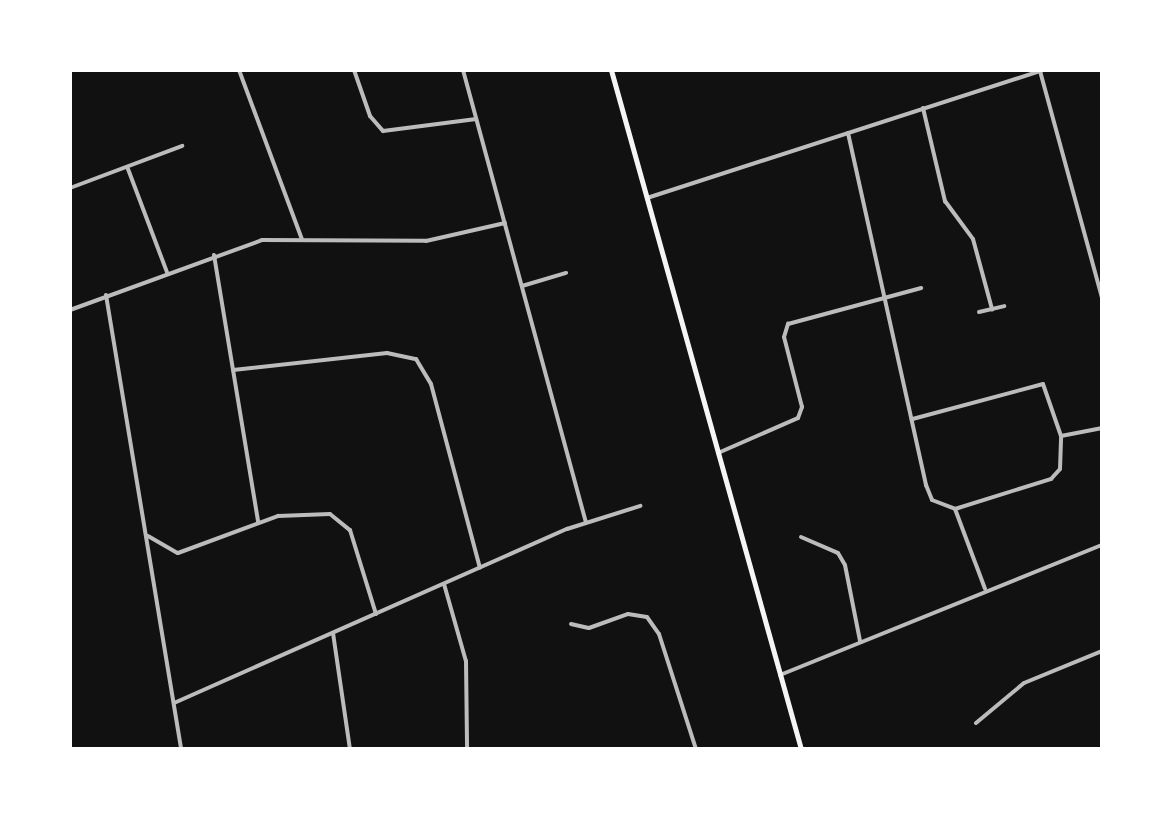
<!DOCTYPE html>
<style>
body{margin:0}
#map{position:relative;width:1172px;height:819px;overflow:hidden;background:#111;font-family:Signika,sans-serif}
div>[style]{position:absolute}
.minor>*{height:4px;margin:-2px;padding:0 2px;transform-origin:2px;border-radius:2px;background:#bcbcbc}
.tertiary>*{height:4px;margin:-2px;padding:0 2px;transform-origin:2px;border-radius:2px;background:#bcbcbc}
.primary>*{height:5px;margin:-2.5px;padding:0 2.5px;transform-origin:2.5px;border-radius:2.5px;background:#f5f5f5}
span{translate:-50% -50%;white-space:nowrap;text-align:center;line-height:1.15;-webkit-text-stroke:8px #fff;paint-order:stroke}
.frame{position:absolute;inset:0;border:72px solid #fff;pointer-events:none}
</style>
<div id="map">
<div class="minor">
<div style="left:239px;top:70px;width:180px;rotate:69.6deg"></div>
<div style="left:354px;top:70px;width:49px;rotate:70.8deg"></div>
<div style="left:370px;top:116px;width:20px;rotate:49deg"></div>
<div style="left:383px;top:131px;width:94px;rotate:-7.4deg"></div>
<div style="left:463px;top:70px;width:469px;rotate:74.8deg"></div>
<div style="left:1040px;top:71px;width:235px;rotate:74.7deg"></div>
<div style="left:923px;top:108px;width:96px;rotate:76.7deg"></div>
<div style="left:945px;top:201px;width:47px;rotate:53.6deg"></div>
<div style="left:973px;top:239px;width:73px;rotate:74.8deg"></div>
<div style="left:848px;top:133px;width:361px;rotate:77.5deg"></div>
<div style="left:926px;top:485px;width:16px;rotate:68deg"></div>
<div style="left:932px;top:500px;width:25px;rotate:21deg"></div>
<div style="left:955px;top:509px;width:101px;rotate:-17.4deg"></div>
<div style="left:1051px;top:479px;width:13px;rotate:-48deg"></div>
<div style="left:1060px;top:469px;width:33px;rotate:-88deg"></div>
<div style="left:1061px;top:436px;width:55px;rotate:-109.1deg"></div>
<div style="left:1043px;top:384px;width:136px;rotate:165deg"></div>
<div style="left:128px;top:169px;width:110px;rotate:69.3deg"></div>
<div style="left:70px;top:188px;width:120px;rotate:-20.6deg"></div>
<div style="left:214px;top:255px;width:270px;rotate:80.6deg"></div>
<div style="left:522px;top:286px;width:46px;rotate:-16.5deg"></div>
<div style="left:106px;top:295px;width:460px;rotate:80.6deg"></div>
<div style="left:70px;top:310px;width:204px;rotate:-20deg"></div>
<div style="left:262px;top:240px;width:164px;rotate:0.3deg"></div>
<div style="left:426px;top:241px;width:81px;rotate:-12.8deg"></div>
<div style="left:979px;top:312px;width:26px;rotate:-13deg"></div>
<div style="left:233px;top:370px;width:155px;rotate:-6.3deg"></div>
<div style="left:387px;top:353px;width:30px;rotate:12deg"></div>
<div style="left:416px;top:359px;width:29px;rotate:59deg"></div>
<div style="left:431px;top:384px;width:190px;rotate:75.1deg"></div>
<div style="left:1061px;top:436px;width:42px;rotate:-11deg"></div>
<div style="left:718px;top:453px;width:87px;rotate:-23.6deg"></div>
<div style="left:798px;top:418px;width:12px;rotate:-70deg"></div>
<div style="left:802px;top:407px;width:72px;rotate:-104.4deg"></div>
<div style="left:784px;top:337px;width:14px;rotate:-73deg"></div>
<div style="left:788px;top:324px;width:138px;rotate:-15.1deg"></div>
<div style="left:955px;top:509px;width:85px;rotate:69.4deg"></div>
<div style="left:148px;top:536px;width:34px;rotate:30deg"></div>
<div style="left:178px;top:553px;width:107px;rotate:-20.3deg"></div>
<div style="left:278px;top:516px;width:52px;rotate:-2.2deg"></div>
<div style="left:330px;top:514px;width:26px;rotate:39deg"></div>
<div style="left:350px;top:530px;width:88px;rotate:72.8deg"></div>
<div style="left:801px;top:537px;width:40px;rotate:23.4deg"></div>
<div style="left:838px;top:553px;width:14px;rotate:60deg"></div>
<div style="left:845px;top:565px;width:77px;rotate:78.8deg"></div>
<div style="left:444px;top:584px;width:80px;rotate:74.1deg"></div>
<div style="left:466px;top:661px;width:88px;rotate:89.3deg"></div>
<div style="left:571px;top:624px;width:18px;rotate:13deg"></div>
<div style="left:589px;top:628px;width:41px;rotate:-19.7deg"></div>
<div style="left:628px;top:614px;width:19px;rotate:9deg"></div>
<div style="left:647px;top:617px;width:21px;rotate:55deg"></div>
<div style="left:659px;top:634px;width:121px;rotate:72.2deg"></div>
<div style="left:333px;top:633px;width:117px;rotate:81.7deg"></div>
<div style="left:174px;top:703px;width:430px;rotate:-23.9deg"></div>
<div style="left:567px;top:529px;width:77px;rotate:-17.5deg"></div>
<div style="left:976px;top:723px;width:62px;rotate:-39.8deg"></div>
<div style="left:1024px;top:683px;width:84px;rotate:-22.3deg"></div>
</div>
<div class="tertiary">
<div style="left:647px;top:198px;width:417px;rotate:-17.9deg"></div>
<div style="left:780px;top:675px;width:347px;rotate:-22deg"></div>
</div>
<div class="primary">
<div style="left:611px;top:70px;width:705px;rotate:74.37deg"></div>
</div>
<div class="frame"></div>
</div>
